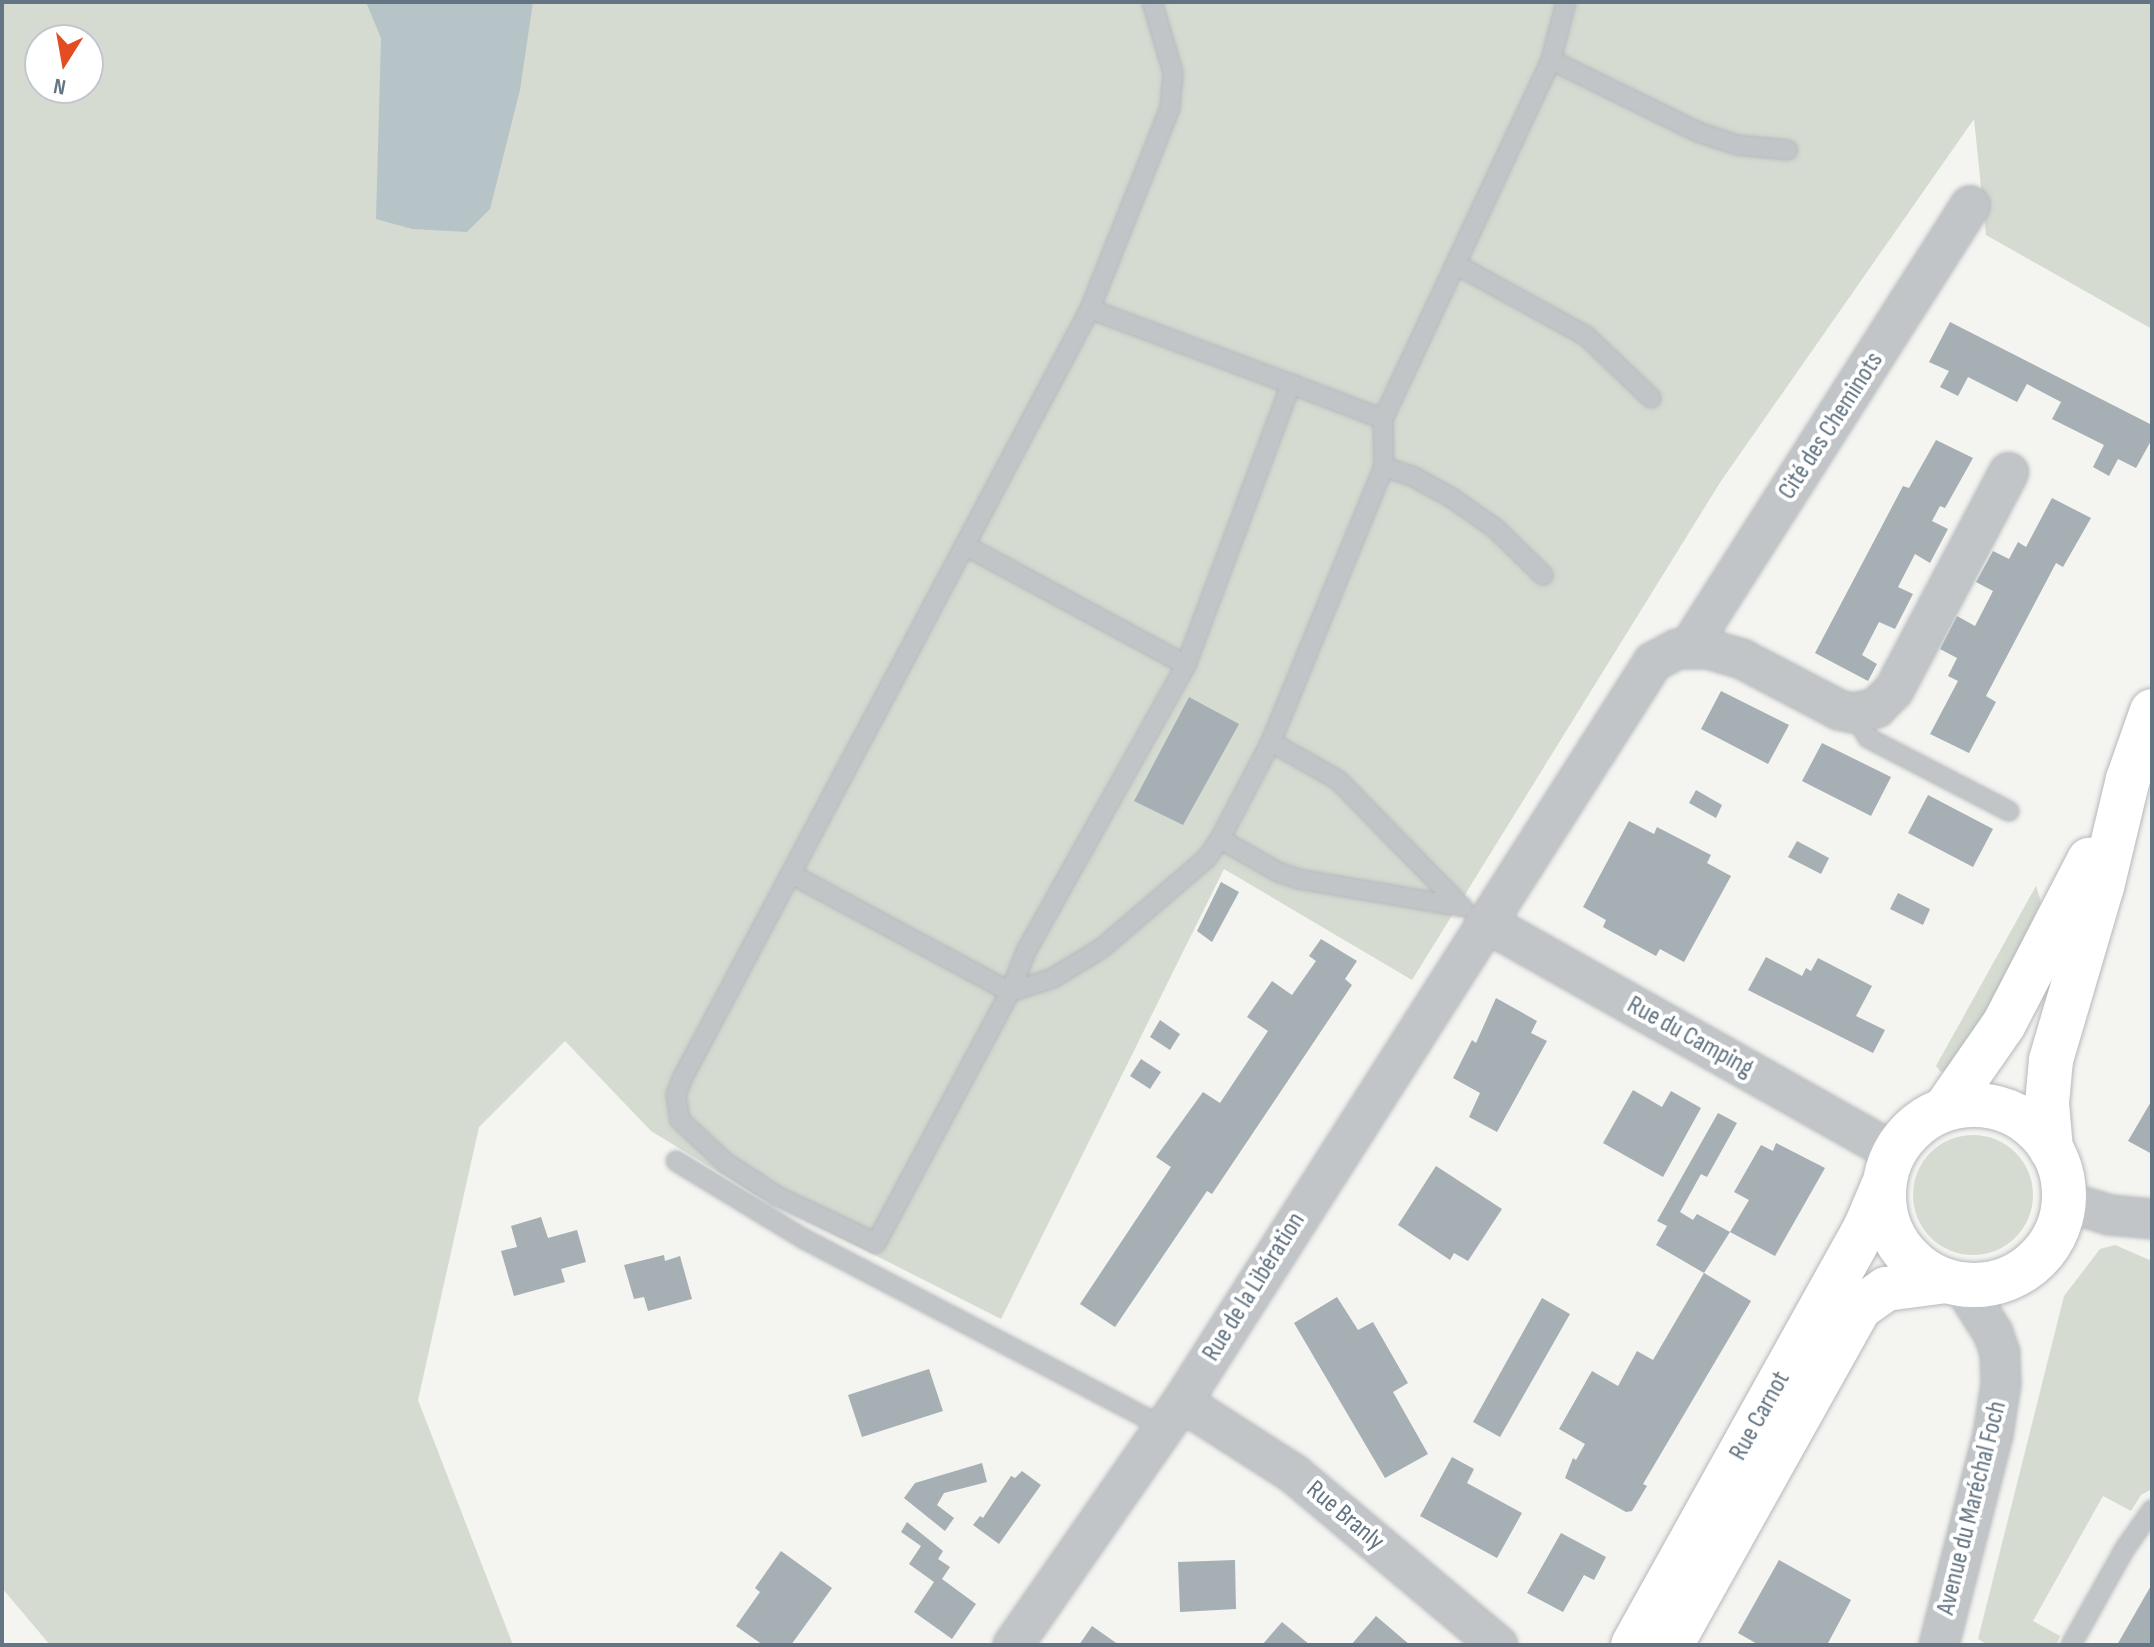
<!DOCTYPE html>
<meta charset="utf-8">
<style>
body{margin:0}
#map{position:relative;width:2154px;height:1647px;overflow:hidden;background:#f4f4f0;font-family:"Sofia Sans Condensed",sans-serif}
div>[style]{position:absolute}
.green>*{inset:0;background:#d5dbd1}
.round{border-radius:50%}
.water>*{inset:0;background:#b6c4c7}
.building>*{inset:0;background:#a6afb4}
.roads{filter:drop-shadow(0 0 2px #b4b8bc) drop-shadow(0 0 2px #b4b8bc)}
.lane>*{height:18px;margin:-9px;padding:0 9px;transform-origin:9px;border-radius:9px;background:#c1c5c8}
.street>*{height:38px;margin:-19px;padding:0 19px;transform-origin:19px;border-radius:19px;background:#c1c5c8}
.primary>*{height:44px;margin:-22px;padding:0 22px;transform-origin:22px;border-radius:22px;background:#fff}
.primary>.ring{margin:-22px;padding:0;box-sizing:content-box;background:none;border:44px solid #fff;border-radius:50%}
span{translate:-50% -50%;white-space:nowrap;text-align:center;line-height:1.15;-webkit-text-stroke:8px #fff;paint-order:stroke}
.street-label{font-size:26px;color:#637482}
.frame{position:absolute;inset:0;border:4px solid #637482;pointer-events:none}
.north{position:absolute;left:24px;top:24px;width:80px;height:80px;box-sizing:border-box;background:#fff;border:2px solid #c1c7cd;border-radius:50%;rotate:191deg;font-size:22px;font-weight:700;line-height:32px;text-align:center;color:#637482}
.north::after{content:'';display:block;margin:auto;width:28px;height:36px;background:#e44d21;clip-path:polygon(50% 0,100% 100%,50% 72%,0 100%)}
</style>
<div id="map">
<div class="green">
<div style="clip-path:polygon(evenodd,2px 2px,2152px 2px,2152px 329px,1986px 235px,1974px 119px,1721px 481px,1412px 980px,1224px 869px,1001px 1319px,754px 1194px,651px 1131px,565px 1041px,479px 1127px,418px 1400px,513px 1645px,50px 1645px,2px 1588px,2px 2px,40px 40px,88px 40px,88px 88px,40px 88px,40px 40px)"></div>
<div style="clip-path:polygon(2036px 886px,2041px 902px,1986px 1017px,1960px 1068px,1941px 1072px,1936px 1066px)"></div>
<div class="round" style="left:1913px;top:1135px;width:120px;height:120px"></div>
<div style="clip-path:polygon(2115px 1245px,2152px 1261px,2152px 1489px,2141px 1495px,2131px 1511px,2103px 1496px,2033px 1621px,2060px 1636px,2056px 1645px,1988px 1645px,1978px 1639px,2064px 1296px,2100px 1249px)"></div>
</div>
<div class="water">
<div style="clip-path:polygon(366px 2px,533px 2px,520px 90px,490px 209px,467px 232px,412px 229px,376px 219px,381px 38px)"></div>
</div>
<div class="building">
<div style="clip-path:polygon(1950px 322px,2152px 425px,2152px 439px,2136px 468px,2118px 459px,2109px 476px,2093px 467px,2104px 445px,2052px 419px,2061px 402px,2027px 384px,2017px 402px,1968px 377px,1958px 396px,1940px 387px,1949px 371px,1929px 362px)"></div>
<div style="clip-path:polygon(1936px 440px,1973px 458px,1945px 508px,1940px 506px,1932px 521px,1948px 529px,1930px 563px,1915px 554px,1898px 587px,1913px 594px,1895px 629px,1879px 622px,1862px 655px,1877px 664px,1868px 681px,1815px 653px,1903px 486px,1909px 488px)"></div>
<div style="clip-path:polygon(2052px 498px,2091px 518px,2063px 567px,2056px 563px,1986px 696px,1996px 702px,1969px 753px,1930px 734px,1958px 681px,1948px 676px,1957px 658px,1940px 649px,1957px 616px,1975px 626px,1993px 591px,1976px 582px,1993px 551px,2009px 559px,2018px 542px,2026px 547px)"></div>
<div style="clip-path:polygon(1721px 691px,1789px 725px,1768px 764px,1701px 729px)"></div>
<div style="clip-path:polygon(1189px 697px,1239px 724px,1183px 825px,1134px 801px)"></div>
<div style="clip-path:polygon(1822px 743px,1891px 777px,1871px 816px,1802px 781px)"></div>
<div style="clip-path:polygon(1696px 790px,1722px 805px,1716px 818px,1689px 803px)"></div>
<div style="clip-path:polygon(1928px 795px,1993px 829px,1973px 867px,1908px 833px)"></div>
<div style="clip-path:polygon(1629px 821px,1654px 834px,1657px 827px,1711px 855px,1707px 863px,1731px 876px,1684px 962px,1660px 949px,1656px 956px,1603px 927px,1606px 920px,1583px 907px)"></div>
<div style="clip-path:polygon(1797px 841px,1829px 858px,1821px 874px,1788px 857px)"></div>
<div style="clip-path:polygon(1221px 882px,1239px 892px,1212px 942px,1197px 931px)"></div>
<div style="clip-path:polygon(1898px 893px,1930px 909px,1923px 925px,1890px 909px)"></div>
<div style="clip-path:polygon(1321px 939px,1357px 961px,1345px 979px,1352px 985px,1212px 1194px,1207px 1191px,1115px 1327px,1080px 1304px,1171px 1167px,1156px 1157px,1203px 1092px,1220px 1103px,1268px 1031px,1247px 1017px,1272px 981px,1292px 995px,1316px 961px,1309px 956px)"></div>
<div style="clip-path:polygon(1766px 957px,1802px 976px,1806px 968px,1811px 971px,1818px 958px,1872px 986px,1856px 1016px,1885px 1030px,1873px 1053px,1748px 990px)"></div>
<div style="clip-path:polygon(1496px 998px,1537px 1021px,1531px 1033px,1547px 1041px,1497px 1132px,1469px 1117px,1480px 1093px,1453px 1078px,1472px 1040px,1476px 1043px)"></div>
<div style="clip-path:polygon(1160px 1020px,1180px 1034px,1170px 1050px,1150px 1037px)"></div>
<div style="clip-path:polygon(1141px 1059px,1161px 1072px,1150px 1089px,1130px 1076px)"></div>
<div style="clip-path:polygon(1633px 1090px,1662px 1107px,1671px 1091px,1701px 1108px,1663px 1177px,1603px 1143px)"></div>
<div style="clip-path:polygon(2152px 1100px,2152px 1154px,2128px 1141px)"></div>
<div style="clip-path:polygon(1718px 1113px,1737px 1123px,1707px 1177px,1701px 1174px,1680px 1212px,1693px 1220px,1697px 1214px,1730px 1232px,1704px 1273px,1656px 1245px,1667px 1226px,1657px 1221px)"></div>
<div style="clip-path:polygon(1776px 1143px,1825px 1168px,1775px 1256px,1730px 1232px,1749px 1200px,1734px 1192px,1761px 1145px,1773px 1151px)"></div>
<div style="clip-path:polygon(1436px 1166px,1502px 1209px,1468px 1261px,1454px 1253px,1450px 1260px,1398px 1225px)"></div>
<div style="clip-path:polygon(541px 1217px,548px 1238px,577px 1230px,586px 1262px,561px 1269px,565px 1282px,514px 1296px,501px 1251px,517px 1247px,511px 1226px)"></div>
<div style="clip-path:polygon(664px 1255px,665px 1261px,680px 1256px,692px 1299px,648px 1311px,644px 1297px,634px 1299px,624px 1265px)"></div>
<div style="clip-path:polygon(1704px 1273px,1751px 1301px,1643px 1484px,1647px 1486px,1632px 1511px,1626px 1512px,1565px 1478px,1573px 1458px,1576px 1460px,1585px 1444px,1559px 1429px,1592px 1371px,1618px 1386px,1637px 1351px,1653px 1360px)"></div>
<div style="clip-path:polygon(1337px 1297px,1358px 1330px,1373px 1322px,1408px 1383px,1393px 1392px,1428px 1454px,1385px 1478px,1294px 1323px)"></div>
<div style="clip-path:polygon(1542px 1298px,1570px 1314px,1500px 1437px,1473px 1422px)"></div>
<div style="clip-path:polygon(929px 1369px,943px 1411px,862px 1437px,848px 1395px)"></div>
<div style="clip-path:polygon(1452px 1457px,1474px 1469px,1467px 1483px,1522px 1513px,1497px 1558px,1420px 1516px)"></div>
<div style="clip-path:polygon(982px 1463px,987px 1482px,944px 1493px,937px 1505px,954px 1518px,945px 1531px,904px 1498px,915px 1483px)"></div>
<div style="clip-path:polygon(1022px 1471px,1041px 1485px,999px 1544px,973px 1525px,980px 1516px,983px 1518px,1011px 1476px,1015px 1478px)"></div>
<div style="clip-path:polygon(907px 1522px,943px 1551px,938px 1559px,950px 1567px,942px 1579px,976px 1604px,952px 1639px,914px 1612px,934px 1582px,909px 1564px,921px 1546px,901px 1532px)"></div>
<div style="clip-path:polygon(1561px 1533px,1606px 1557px,1594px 1580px,1584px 1575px,1563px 1612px,1527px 1593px)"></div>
<div style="clip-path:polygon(781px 1551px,832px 1588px,791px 1645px,763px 1645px,736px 1626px,760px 1592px,755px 1588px)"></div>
<div style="clip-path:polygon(1235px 1560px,1236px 1609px,1180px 1612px,1178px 1562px)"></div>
<div style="clip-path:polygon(1779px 1560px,1851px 1600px,1827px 1645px,1759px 1645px,1738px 1633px)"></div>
<div style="clip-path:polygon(2152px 1584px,2152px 1645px,2117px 1645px)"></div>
<div style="clip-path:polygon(1376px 1616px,1410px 1645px,1351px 1645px)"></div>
<div style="clip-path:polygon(1282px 1622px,1310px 1645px,1262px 1645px)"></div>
<div style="clip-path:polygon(1092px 1626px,1119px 1645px,1079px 1645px)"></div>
</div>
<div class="roads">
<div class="lane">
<div style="left:1551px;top:60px;width:60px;rotate:-75.5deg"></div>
<div style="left:1457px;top:265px;width:147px;rotate:28.8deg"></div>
<div style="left:1586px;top:336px;width:90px;rotate:43.6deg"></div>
<div style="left:1090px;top:309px;width:216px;rotate:-68.3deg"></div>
<div style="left:1170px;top:108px;width:36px;rotate:-85deg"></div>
<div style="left:1173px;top:72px;width:73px;rotate:-106.7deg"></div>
<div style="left:1291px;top:384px;width:300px;rotate:110.5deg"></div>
<div style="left:1186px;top:665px;width:325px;rotate:119.2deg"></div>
<div style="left:1027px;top:949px;width:46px;rotate:111.6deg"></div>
<div style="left:1010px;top:992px;width:285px;rotate:118.1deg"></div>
<div style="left:876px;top:1243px;width:110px;rotate:-154.6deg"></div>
<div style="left:777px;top:1196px;width:62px;rotate:-146.8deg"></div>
<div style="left:725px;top:1162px;width:62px;rotate:-137deg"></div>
<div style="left:680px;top:1120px;width:25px;rotate:-99deg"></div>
<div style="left:676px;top:1095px;width:17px;rotate:-69deg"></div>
<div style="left:682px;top:1079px;width:871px;rotate:-62.08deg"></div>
<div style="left:1090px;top:309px;width:215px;rotate:20.5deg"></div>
<div style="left:1291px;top:384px;width:98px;rotate:20.8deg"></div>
<div style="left:1384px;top:467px;width:29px;rotate:18deg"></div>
<div style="left:1412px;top:476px;width:46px;rotate:28.8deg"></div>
<div style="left:1452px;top:498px;width:54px;rotate:35.2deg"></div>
<div style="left:1496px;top:529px;width:66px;rotate:44.4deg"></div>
<div style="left:966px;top:546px;width:250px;rotate:28.4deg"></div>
<div style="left:1853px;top:713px;width:29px;rotate:59deg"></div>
<div style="left:1868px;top:738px;width:159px;rotate:27.4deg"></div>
<div style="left:1220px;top:839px;width:110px;rotate:-62.3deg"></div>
<div style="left:791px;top:874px;width:249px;rotate:28.3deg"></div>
<div style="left:1010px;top:992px;width:45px;rotate:-18deg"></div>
<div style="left:1053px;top:978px;width:57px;rotate:-31.5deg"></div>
<div style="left:1102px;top:948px;width:138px;rotate:-40.6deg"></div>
<div style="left:1207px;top:858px;width:23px;rotate:-56deg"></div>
<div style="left:1220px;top:839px;width:67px;rotate:29.6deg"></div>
<div style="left:1278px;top:872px;width:21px;rotate:19deg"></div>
<div style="left:1298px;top:879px;width:167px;rotate:9.6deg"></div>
<div style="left:1462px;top:907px;width:177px;rotate:-134.3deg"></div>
<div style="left:1338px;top:780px;width:77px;rotate:-150.4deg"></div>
<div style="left:1271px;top:742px;width:297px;rotate:-67.7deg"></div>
<div style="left:1384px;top:467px;width:48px;rotate:-91.2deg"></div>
<div style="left:1383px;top:419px;width:396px;rotate:-64.9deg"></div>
<div style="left:1551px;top:60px;width:164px;rotate:26.1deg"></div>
<div style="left:1698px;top:132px;width:41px;rotate:18.4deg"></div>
<div style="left:1737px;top:145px;width:51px;rotate:5.6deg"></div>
<div style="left:676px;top:1161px;width:150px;rotate:31.4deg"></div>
<div style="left:804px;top:1239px;width:407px;rotate:27.6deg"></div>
<div style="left:2071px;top:1645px;width:109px;rotate:-60.8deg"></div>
<div style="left:2124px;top:1550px;width:49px;rotate:-55deg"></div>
</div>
<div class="street">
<div style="left:1690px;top:646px;width:522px;rotate:-57.53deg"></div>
<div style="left:1485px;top:922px;width:469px;rotate:29.4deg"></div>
<div style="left:2064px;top:1201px;width:48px;rotate:16.9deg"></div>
<div style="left:2110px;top:1215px;width:42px;rotate:5.4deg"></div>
<div style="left:1182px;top:1402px;width:133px;rotate:32.7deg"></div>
<div style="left:1294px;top:1474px;width:266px;rotate:40deg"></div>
<div style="left:1013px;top:1645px;width:296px;rotate:-55.2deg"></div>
<div style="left:1182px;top:1402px;width:877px;rotate:-57.52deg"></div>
<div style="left:1653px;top:662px;width:27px;rotate:-28deg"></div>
<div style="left:1677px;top:649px;width:31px"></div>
<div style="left:1708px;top:649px;width:35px;rotate:16deg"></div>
<div style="left:1742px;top:659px;width:110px;rotate:27.7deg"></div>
<div style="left:1839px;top:710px;width:14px;rotate:12deg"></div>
<div style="left:1853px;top:713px;width:24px;rotate:-12deg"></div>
<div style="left:1876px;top:708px;width:25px;rotate:-45deg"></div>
<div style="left:1894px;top:690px;width:246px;rotate:-62.2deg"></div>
<div style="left:1939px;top:1645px;width:217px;rotate:-75.6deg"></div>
<div style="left:1993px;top:1435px;width:52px;rotate:-81.1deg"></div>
<div style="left:2001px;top:1384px;width:31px;rotate:-92deg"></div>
<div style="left:2000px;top:1353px;width:21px;rotate:-109deg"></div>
<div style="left:1993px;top:1333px;width:58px;rotate:-122.3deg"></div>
</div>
<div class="primary">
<div class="ring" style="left:1884px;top:1105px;width:136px;height:136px"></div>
<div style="left:1945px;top:1109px;width:103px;rotate:-55.2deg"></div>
<div style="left:2004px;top:1024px;width:185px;rotate:-62.6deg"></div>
<div style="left:2051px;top:1149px;width:46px;rotate:-95deg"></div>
<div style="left:2047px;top:1103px;width:43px;rotate:-84.7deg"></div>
<div style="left:2051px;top:1060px;width:180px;rotate:-73.6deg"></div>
<div style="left:2102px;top:887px;width:111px;rotate:-76.5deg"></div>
<div style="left:2128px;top:779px;width:72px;rotate:-70.6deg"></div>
<div style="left:1633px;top:1645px;width:479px;rotate:-60.9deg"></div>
<div style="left:1866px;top:1226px;width:43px;rotate:-67deg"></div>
<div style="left:1671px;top:1645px;width:386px;rotate:-60.8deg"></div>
<div style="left:1859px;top:1308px;width:33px;rotate:-35deg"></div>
<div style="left:1886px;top:1289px;width:61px;rotate:-7.6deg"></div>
</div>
</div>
<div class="street-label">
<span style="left:1831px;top:426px;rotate:-57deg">Cité des Cheminots</span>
<span style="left:1690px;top:1037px;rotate:29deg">Rue du Camping</span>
<span style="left:1254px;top:1287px;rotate:-58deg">Rue de la Libération</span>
<span style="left:1760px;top:1416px;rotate:-61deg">Rue Carnot</span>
<span style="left:1972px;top:1508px;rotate:-76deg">Avenue du Maréchal Foch</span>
<span style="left:1345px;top:1516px;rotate:40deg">Rue Branly</span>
</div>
<div class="frame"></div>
<div class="north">N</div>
</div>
